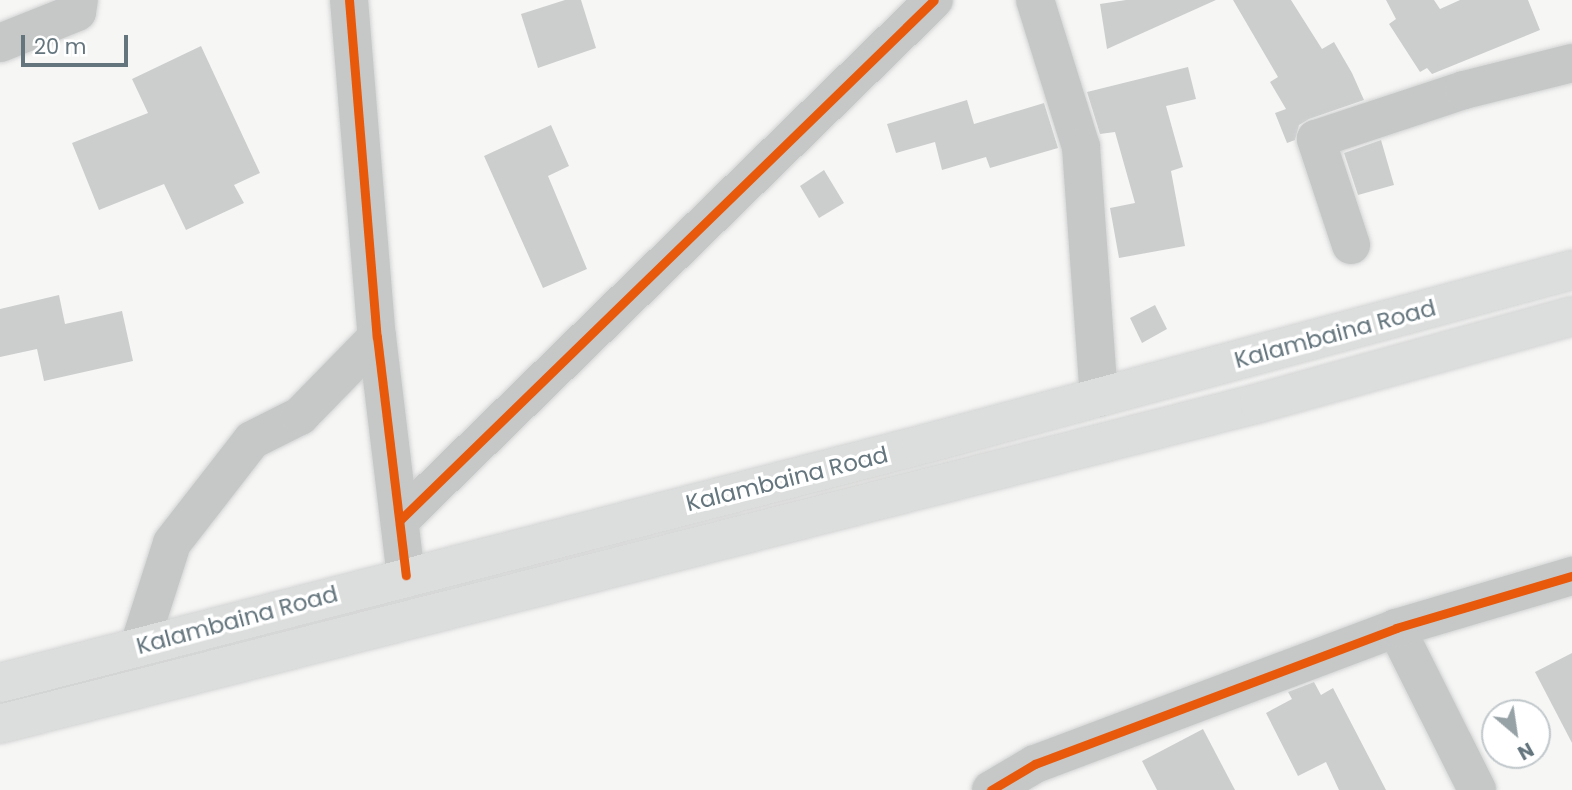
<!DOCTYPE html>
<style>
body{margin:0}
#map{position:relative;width:1572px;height:790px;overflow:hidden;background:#f6f6f5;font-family:Poppins,sans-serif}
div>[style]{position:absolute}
.building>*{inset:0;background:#cccece}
.roads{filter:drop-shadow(0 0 2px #d2d3d3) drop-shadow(0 0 2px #d2d3d3)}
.minor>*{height:38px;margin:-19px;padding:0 19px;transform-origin:19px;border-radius:19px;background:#c6c8c8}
.major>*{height:38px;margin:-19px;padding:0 19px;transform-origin:19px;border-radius:19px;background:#dcdddd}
.cycleway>*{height:9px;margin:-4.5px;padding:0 4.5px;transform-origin:4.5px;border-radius:4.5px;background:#e8590c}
span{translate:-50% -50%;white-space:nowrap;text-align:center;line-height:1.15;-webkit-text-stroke:7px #fff;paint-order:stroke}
.street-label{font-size:23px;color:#64757d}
.north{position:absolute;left:1481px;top:699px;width:70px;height:70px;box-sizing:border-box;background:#fff;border:2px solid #c1c8cb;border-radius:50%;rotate:151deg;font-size:19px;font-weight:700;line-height:28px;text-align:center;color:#64757d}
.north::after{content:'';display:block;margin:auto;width:24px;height:32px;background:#97a2a7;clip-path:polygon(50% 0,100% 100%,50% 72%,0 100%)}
.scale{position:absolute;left:21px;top:35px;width:107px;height:32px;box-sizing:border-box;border:4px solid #64757d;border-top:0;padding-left:9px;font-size:21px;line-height:24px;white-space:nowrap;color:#64757d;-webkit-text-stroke:5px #fff;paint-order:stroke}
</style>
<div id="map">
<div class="building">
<div style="clip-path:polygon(565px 0,581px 0,596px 48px,538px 68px,521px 14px)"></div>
<div style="clip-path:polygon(1126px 0,1216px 0,1107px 49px,1100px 4px)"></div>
<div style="clip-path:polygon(1233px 0,1291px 0,1322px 49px,1334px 42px,1352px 73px,1364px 100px,1309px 119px,1299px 125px,1295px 140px,1287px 143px,1275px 113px,1286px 109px,1270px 82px,1278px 77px)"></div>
<div style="clip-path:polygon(1386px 0,1434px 0,1440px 9px,1460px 0,1528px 0,1540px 30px,1432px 74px,1427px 68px,1420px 72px,1389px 24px,1396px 19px)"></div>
<div style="clip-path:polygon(201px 46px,260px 173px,234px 185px,244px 203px,186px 230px,164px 184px,99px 210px,72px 143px,148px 113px,132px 79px)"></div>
<div style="clip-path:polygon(1188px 67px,1196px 99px,1166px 106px,1183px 167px,1171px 171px,1185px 246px,1119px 258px,1110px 208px,1135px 203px,1115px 132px,1100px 134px,1087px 92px)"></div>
<div style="clip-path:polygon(967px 100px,974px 124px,1044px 103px,1058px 148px,990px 168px,986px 157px,942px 170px,935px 142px,896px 153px,887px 124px)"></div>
<div style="clip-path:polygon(551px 125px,569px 166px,548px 176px,587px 269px,543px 288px,484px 156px)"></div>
<div style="clip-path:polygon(1381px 140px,1394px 185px,1358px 195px,1344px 153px)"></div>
<div style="clip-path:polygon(824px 170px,844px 203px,819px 218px,800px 186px)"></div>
<div style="clip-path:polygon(59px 295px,65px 324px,122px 311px,133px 361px,44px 381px,37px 349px,0 357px,0 309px)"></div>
<div style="clip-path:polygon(1155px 305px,1167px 329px,1142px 343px,1130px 318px)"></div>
<div style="clip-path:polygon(1572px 653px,1572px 743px,1535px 672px)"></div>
<div style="clip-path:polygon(1314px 682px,1321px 695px,1333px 688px,1386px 790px,1339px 790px,1326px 762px,1298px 776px,1266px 713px,1292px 699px,1288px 692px)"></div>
<div style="clip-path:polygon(1203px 729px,1235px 790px,1157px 790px,1142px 761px)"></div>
</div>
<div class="roads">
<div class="minor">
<div style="left:349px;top:0;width:338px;rotate:85.3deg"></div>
<div style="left:377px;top:337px;width:240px;rotate:83.1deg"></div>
<div style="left:1035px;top:0;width:154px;rotate:72.6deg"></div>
<div style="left:1081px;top:147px;width:251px;rotate:85.9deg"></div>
<div style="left:0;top:43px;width:83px;rotate:-21.9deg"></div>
<div style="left:77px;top:12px;width:12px;rotate:-81deg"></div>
<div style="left:1351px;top:245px;width:112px;rotate:-108.3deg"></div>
<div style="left:1316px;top:139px;width:156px;rotate:-18.3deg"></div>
<div style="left:1464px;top:90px;width:111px;rotate:-14deg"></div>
<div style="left:400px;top:520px;width:745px;rotate:-44.24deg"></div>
<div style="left:1396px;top:628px;width:181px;rotate:63.4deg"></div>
<div style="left:139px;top:646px;width:108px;rotate:-72.2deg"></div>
<div style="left:172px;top:543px;width:130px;rotate:-52.2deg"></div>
<div style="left:252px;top:440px;width:54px;rotate:-26.6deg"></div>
<div style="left:300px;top:416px;width:110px;rotate:-45.7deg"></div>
<div style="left:991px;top:790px;width:51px;rotate:-30.6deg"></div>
<div style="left:1035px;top:764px;width:386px;rotate:-20.6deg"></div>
<div style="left:1396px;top:628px;width:184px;rotate:-16.5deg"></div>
</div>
<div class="major">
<div style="left:0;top:683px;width:951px;rotate:-14.49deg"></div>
<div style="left:921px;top:445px;width:674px;rotate:-15.05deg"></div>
<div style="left:0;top:724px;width:1299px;rotate:-14.3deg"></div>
<div style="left:1259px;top:403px;width:325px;rotate:-15.5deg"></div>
</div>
</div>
<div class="cycleway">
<div style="left:349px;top:0;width:338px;rotate:85.3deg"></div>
<div style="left:377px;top:337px;width:240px;rotate:83.1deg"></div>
<div style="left:400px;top:520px;width:745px;rotate:-44.24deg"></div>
<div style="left:991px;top:790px;width:51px;rotate:-30.6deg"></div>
<div style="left:1035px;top:764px;width:386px;rotate:-20.6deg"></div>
<div style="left:1396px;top:628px;width:184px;rotate:-16.5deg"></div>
</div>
<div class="street-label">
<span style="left:1335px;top:334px;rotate:-15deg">Kalambaina Road</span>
<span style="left:787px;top:479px;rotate:-14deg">Kalambaina Road</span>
<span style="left:237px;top:620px;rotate:-15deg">Kalambaina Road</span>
</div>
<div class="north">N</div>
<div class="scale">20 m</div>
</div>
